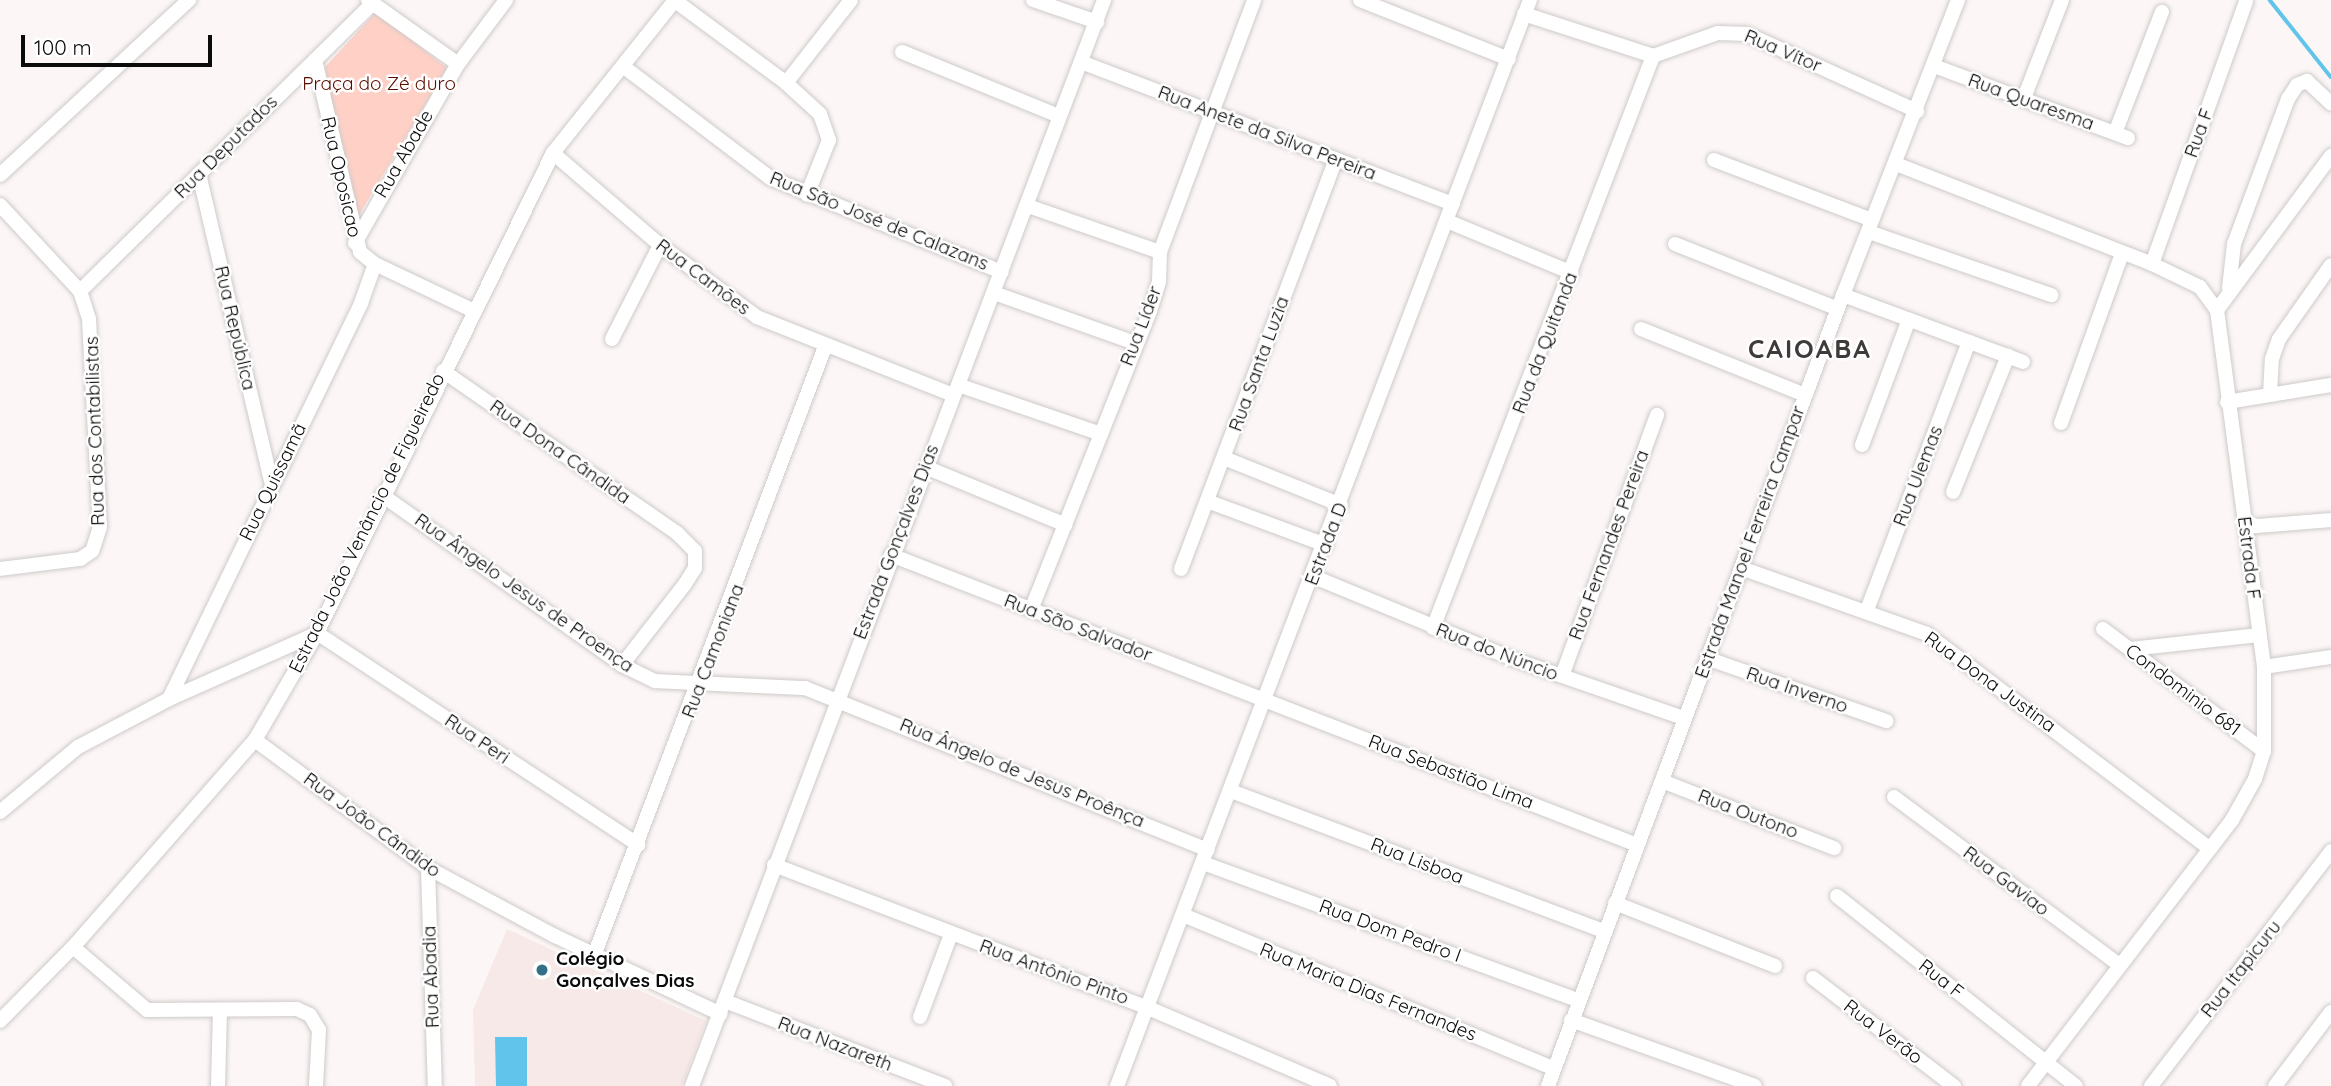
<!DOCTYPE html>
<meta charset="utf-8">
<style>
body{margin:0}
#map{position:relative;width:2331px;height:1086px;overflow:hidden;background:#fcf7f6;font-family:Quicksand,sans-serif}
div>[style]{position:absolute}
.built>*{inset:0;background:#f7e9e7}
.green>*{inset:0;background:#ffd1c6}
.water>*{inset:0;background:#61c4eb}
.stream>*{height:3.5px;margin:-1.75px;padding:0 1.75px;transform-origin:1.75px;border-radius:1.75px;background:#61c4eb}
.roads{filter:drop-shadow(0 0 2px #cecac9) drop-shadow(0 0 2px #cecac9)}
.minor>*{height:14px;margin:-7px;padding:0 7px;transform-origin:7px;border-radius:7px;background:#fff}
.dots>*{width:19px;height:19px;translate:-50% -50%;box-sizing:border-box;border:4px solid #fff;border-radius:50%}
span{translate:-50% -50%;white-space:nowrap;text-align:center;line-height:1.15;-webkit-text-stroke:5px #fff;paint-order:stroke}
.street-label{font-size:19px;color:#0c0b0b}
.park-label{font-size:19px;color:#590d00}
.poi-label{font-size:19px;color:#0c0b0b;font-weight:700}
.left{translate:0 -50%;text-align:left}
.district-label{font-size:26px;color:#3e3b3a;font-weight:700;letter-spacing:2px}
.scale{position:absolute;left:21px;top:35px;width:191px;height:32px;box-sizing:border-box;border:4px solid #0c0b0b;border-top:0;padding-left:9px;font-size:21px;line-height:24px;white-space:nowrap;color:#0c0b0b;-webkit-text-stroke:5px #fff;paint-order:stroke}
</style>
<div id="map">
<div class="built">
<div style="clip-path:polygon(507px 929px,706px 1021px,682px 1086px,475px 1086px,473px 1010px)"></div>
</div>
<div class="green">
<div style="clip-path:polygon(376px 12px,447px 68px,356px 220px,325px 67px)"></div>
</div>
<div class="water">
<div style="clip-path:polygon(495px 1037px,527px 1037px,527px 1086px,496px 1086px)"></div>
</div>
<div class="stream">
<div style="left:2270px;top:0;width:98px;rotate:51.6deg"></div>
</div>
<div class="roads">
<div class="minor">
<div style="left:368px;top:0;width:110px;rotate:35.4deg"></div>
<div style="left:674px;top:0;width:139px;rotate:36.5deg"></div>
<div style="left:786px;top:83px;width:46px;rotate:42.4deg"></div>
<div style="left:820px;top:114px;width:28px;rotate:71deg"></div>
<div style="left:829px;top:140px;width:59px;rotate:111.8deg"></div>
<div style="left:1033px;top:0;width:68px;rotate:19deg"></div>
<div style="left:1360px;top:0;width:160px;rotate:21.6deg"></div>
<div style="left:1524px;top:14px;width:136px;rotate:18deg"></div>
<div style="left:1653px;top:56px;width:69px;rotate:-19.5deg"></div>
<div style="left:1718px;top:33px;width:29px;rotate:2deg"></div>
<div style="left:1747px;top:34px;width:187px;rotate:24.4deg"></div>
<div style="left:902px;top:52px;width:170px;rotate:22.2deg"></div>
<div style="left:315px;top:60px;width:197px;rotate:76.8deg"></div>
<div style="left:360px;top:252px;width:19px;rotate:39deg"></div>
<div style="left:375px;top:264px;width:107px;rotate:25.4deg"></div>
<div style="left:1081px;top:62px;width:398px;rotate:20.9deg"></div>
<div style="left:1934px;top:66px;width:207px;rotate:20.4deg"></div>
<div style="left:624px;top:67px;width:183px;rotate:37.2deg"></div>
<div style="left:770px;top:178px;width:250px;rotate:22.1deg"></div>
<div style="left:786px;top:83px;width:105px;rotate:-51.9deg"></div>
<div style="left:2024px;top:98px;width:105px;rotate:-68.8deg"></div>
<div style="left:2115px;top:133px;width:130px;rotate:-68.8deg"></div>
<div style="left:553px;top:153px;width:141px;rotate:40.7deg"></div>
<div style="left:660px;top:245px;width:121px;rotate:36.6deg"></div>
<div style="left:757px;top:317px;width:211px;rotate:21.7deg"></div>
<div style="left:1714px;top:160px;width:169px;rotate:20.8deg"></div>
<div style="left:1896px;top:164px;width:275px;rotate:21.3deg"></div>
<div style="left:2152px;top:264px;width:53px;rotate:25.6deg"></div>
<div style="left:2200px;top:287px;width:29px;rotate:54deg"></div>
<div style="left:2217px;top:310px;width:360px;rotate:82.5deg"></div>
<div style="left:2264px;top:667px;width:84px;rotate:90deg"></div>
<div style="left:2264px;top:751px;width:29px;rotate:108deg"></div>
<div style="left:2255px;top:779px;width:47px;rotate:119.3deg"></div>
<div style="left:2232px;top:820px;width:335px;rotate:127.5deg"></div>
<div style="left:199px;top:174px;width:316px;rotate:76.8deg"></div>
<div style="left:0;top:175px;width:258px;rotate:-42.8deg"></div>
<div style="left:0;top:205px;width:117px;rotate:47.1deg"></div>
<div style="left:80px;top:291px;width:29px;rotate:72deg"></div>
<div style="left:89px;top:319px;width:208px;rotate:87deg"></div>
<div style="left:100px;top:527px;width:25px;rotate:108deg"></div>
<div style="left:92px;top:551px;width:14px;rotate:146deg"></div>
<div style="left:80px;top:559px;width:81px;rotate:172.9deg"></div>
<div style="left:1028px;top:206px;width:140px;rotate:19.2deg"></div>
<div style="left:1447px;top:221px;width:135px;rotate:22.6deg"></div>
<div style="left:1869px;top:232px;width:193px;rotate:19.1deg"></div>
<div style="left:355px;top:243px;width:207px;rotate:-60.1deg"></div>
<div style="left:458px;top:64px;width:80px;rotate:-53.1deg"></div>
<div style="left:1675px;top:244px;width:175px;rotate:21.7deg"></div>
<div style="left:2152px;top:264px;width:279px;rotate:-70.3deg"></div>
<div style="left:2229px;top:288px;width:44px;rotate:-83.5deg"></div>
<div style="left:2234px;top:244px;width:155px;rotate:-69.6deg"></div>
<div style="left:2288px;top:99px;width:17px;rotate:-57deg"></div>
<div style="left:2297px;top:85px;width:11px;rotate:-22deg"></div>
<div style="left:2307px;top:81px;width:33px;rotate:43deg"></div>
<div style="left:80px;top:291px;width:411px;rotate:-44.5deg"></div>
<div style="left:994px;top:293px;width:150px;rotate:19.5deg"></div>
<div style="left:1843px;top:295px;width:192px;rotate:20.4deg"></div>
<div style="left:2217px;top:310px;width:192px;rotate:-53.5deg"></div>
<div style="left:1641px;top:329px;width:177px;rotate:21.9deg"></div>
<div style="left:612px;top:339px;width:106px;rotate:-62.9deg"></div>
<div style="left:443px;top:371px;width:285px;rotate:34.7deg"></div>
<div style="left:677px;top:533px;width:25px;rotate:45deg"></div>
<div style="left:695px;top:551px;width:17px;rotate:90deg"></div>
<div style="left:695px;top:568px;width:19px;rotate:122deg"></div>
<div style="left:685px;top:584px;width:103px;rotate:127.9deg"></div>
<div style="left:958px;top:385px;width:151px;rotate:18.9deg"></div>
<div style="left:2270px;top:394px;width:35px;rotate:-87deg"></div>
<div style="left:2272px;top:359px;width:21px;rotate:-71deg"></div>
<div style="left:2279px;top:339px;width:90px;rotate:-54.9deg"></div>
<div style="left:2227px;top:402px;width:105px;rotate:-9.3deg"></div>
<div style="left:2061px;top:423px;width:180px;rotate:-70.2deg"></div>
<div style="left:1862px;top:445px;width:134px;rotate:-69.5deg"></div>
<div style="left:1224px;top:458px;width:126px;rotate:21.9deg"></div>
<div style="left:925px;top:467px;width:152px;rotate:22.4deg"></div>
<div style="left:1953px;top:492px;width:147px;rotate:-68deg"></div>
<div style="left:382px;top:495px;width:294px;rotate:35.3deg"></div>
<div style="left:622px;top:665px;width:37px;rotate:26deg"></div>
<div style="left:655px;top:681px;width:150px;rotate:2.7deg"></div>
<div style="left:805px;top:688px;width:434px;rotate:21.9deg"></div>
<div style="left:1207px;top:501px;width:127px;rotate:20.3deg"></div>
<div style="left:2246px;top:527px;width:85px;rotate:-4.7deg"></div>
<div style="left:891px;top:555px;width:800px;rotate:21.24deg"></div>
<div style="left:1741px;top:568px;width:197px;rotate:19.5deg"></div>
<div style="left:1927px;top:634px;width:355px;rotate:37.2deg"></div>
<div style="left:1181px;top:569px;width:438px;rotate:-69.3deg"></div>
<div style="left:1314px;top:577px;width:215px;rotate:22.4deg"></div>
<div style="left:1513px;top:659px;width:180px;rotate:19.1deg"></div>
<div style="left:1031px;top:610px;width:322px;rotate:-68.3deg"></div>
<div style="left:1150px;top:311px;width:31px;rotate:-73deg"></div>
<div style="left:1159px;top:281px;width:29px;rotate:-88deg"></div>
<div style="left:1160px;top:252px;width:269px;rotate:-69.5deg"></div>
<div style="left:1867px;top:610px;width:287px;rotate:-69.2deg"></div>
<div style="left:1433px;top:628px;width:613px;rotate:-68.96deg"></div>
<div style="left:2103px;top:629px;width:202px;rotate:37.2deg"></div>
<div style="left:317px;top:633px;width:385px;rotate:33.4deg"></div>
<div style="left:2130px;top:649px;width:130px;rotate:-6.2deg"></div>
<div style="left:1709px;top:659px;width:188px;rotate:19.3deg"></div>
<div style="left:2264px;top:667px;width:68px;rotate:-8.5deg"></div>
<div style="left:1562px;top:676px;width:278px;rotate:-70deg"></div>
<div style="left:169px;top:699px;width:440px;rotate:-64.1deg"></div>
<div style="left:361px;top:303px;width:41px;rotate:-70.3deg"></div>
<div style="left:255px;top:740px;width:215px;rotate:36.5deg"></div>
<div style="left:428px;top:868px;width:144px;rotate:28.2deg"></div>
<div style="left:555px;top:936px;width:183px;rotate:25.2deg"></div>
<div style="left:1662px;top:781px;width:185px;rotate:21.3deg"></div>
<div style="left:1231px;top:791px;width:398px;rotate:20.6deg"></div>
<div style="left:1894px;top:797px;width:279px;rotate:36.7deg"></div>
<div style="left:0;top:812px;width:102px;rotate:-39.8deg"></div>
<div style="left:78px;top:747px;width:103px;rotate:-27.8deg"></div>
<div style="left:169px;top:699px;width:161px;rotate:-23.9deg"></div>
<div style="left:1203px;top:863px;width:399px;rotate:20.1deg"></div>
<div style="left:774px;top:865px;width:398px;rotate:20.9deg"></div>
<div style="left:1146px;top:1007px;width:200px;rotate:23.2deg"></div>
<div style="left:428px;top:868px;width:218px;rotate:88.2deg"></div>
<div style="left:1837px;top:896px;width:305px;rotate:38.5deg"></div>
<div style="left:1615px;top:903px;width:172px;rotate:21.5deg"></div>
<div style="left:1183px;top:915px;width:402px;rotate:22.5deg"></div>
<div style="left:73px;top:947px;width:97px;rotate:40.4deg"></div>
<div style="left:147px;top:1010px;width:150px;rotate:-0.4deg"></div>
<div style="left:297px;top:1009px;width:14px;rotate:25deg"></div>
<div style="left:310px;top:1015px;width:17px;rotate:59deg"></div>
<div style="left:319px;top:1030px;width:56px;rotate:93.1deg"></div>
<div style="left:595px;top:953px;width:648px;rotate:-69.22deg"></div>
<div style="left:1813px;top:978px;width:178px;rotate:37.5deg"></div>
<div style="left:725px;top:1001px;width:236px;rotate:21.1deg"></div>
<div style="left:920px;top:1017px;width:89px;rotate:-69.5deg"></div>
<div style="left:1571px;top:1020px;width:195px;rotate:19.7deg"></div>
<div style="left:0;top:1021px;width:104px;rotate:-45.4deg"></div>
<div style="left:73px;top:947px;width:276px;rotate:-48.7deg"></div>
<div style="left:255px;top:740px;width:124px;rotate:-59.9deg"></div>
<div style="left:317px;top:633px;width:535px;rotate:-63.82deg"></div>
<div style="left:553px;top:153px;width:196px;rotate:-51.4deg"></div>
<div style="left:218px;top:1086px;width:76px;rotate:-88.5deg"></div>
<div style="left:692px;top:1086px;width:1162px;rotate:-69.22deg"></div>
<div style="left:1117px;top:1086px;width:1162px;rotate:-69.18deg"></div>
<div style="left:1548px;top:1086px;width:844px;rotate:-69.55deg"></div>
<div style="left:1843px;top:295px;width:317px;rotate:-68.7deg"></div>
<div style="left:2151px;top:1086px;width:296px;rotate:-52.5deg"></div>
<div style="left:2275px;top:1086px;width:93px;rotate:-52.9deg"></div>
</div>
</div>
<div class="dots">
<div style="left:542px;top:970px;background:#336f86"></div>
</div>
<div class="street-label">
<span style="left:1783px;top:51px;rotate:23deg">Rua Vítor</span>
<span style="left:2031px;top:102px;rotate:20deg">Rua Quaresma</span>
<span style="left:1267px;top:133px;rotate:21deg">Rua Anete da Silva Pereira</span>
<span style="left:2199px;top:133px;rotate:-70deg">Rua F</span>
<span style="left:226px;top:147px;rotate:-45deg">Rua Deputados</span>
<span style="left:404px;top:154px;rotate:-60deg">Rua Abade</span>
<span style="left:341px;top:177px;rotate:77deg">Rua Oposicao</span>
<span style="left:879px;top:221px;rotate:22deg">Rua São José de Calazans</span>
<span style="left:703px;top:277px;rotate:37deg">Rua Camões</span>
<span style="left:1141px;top:326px;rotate:-69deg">Rua Líder</span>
<span style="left:235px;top:328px;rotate:77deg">Rua República</span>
<span style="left:1545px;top:343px;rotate:-69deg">Rua da Quitanda</span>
<span style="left:1259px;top:364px;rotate:-70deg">Rua Santa Luzia</span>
<span style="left:95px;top:431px;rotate:-92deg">Rua dos Contabilistas</span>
<span style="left:560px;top:452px;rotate:35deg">Rua Dona Cândida</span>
<span style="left:1918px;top:476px;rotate:-69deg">Rua Ulemas</span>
<span style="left:273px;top:482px;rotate:-64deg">Rua Quissamã</span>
<span style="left:367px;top:523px;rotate:-64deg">Estrada João Venâncio de Figueiredo</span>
<span style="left:896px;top:542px;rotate:-69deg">Estrada Gonçalves Dias</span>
<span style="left:1750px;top:542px;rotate:-70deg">Estrada Manoel Ferreira Campar</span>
<span style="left:1326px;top:544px;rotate:-69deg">Estrada D</span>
<span style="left:1609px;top:545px;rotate:-70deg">Rua Fernandes Pereira</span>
<span style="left:2249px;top:558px;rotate:83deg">Estrada F</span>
<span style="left:524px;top:593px;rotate:35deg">Rua Ângelo Jesus de Proença</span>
<span style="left:1078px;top:628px;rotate:21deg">Rua São Salvador</span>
<span style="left:713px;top:651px;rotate:-69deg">Rua Camoniana</span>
<span style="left:1497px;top:652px;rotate:21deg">Rua do Núncio</span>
<span style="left:1990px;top:682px;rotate:36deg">Rua Dona Justina</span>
<span style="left:1797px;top:690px;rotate:19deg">Rua Inverno</span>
<span style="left:2183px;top:690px;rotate:37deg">Condominio 681</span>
<span style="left:477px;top:739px;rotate:34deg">Rua Peri</span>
<span style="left:1451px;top:772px;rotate:21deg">Rua Sebastião Lima</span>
<span style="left:1022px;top:773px;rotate:22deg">Rua Ângelo de Jesus Proênça</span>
<span style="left:1748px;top:814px;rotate:21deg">Rua Outono</span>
<span style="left:372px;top:825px;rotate:36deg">Rua João Cândido</span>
<span style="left:1417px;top:861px;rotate:21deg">Rua Lisboa</span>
<span style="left:2006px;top:881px;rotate:37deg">Rua Gaviao</span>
<span style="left:1390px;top:931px;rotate:20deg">Rua Dom Pedro I</span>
<span style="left:2241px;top:969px;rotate:-52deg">Rua Itapicuru</span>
<span style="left:1054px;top:972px;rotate:20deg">Rua Antônio Pinto</span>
<span style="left:431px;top:977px;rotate:-92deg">Rua Abadia</span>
<span style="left:1941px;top:979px;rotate:38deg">Rua F</span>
<span style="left:1368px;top:992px;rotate:22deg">Rua Maria Dias Fernandes</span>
<span style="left:1883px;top:1032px;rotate:37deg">Rua Verão</span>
<span style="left:835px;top:1044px;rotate:21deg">Rua Nazareth</span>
</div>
<div class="park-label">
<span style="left:379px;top:84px">Praça do Zé duro</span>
</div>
<div class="poi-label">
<span class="left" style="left:556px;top:970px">Colégio<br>Gonçalves Dias</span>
</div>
<div class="district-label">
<span style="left:1810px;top:349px">CAIOABA</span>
</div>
<div class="scale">100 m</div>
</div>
